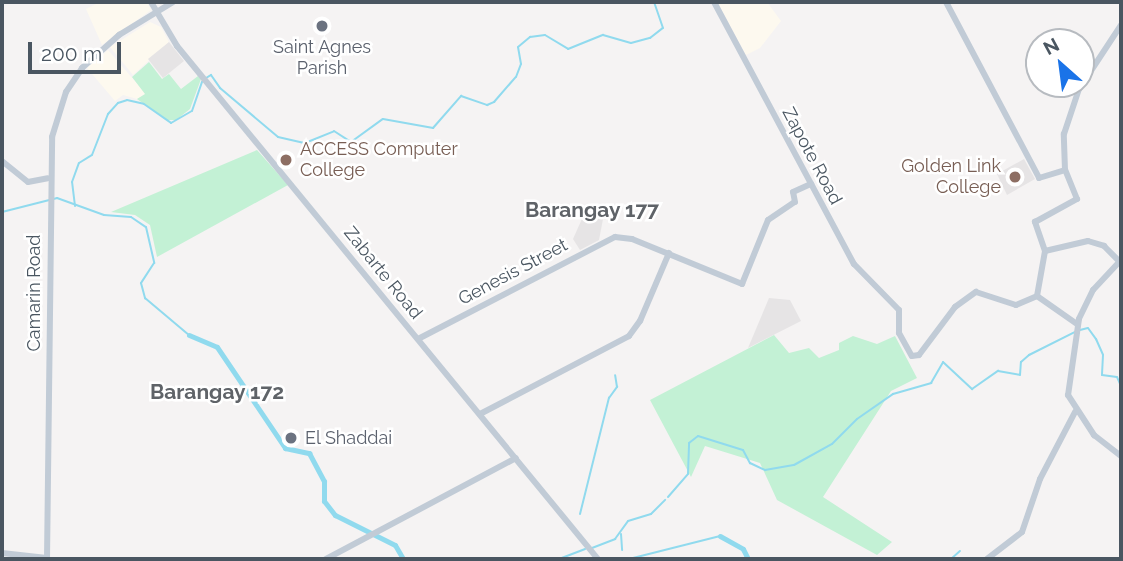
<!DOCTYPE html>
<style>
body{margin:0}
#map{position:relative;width:1123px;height:561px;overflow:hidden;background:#f5f3f3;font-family:Raleway,sans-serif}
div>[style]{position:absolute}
.commercial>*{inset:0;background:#fdf9ef}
.education>*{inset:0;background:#e6e4e5}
.green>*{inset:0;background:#c3f1d5}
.stream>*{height:2px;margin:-1px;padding:0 1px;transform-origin:1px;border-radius:1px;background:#90daee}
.river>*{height:5px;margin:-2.5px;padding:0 2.5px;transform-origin:2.5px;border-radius:2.5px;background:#90daee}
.secondary>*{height:6px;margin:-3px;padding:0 3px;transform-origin:3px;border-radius:3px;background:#c1cbd6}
.dots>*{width:19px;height:19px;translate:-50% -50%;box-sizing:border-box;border:4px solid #fff;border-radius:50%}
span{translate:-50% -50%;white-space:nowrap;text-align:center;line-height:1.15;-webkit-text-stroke:5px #fff;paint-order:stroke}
.worship-label{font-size:18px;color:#5b616d}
.left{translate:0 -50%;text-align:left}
.education-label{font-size:18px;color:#785e54}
.right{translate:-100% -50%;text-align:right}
.street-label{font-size:18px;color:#4a5661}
.quarter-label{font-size:21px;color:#5f6368;font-weight:700}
.frame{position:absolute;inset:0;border:4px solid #4a5661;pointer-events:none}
.north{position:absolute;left:1025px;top:28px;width:70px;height:70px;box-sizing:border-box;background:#fff;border:2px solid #b7bbc0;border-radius:50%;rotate:332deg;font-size:19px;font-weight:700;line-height:28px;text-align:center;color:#4a5661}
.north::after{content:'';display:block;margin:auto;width:24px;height:32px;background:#1a73e8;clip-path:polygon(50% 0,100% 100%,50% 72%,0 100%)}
.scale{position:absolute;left:28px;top:42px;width:93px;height:32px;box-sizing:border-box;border:4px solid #4a5661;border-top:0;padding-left:9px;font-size:21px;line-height:24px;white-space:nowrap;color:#4a5661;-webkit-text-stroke:5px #fff;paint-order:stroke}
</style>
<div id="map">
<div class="commercial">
<div style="clip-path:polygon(100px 2px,147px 2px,151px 10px,102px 45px,86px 9px)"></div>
<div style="clip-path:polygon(717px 2px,767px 2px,781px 21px,760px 48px,746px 55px)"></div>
<div style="clip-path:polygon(150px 22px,161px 27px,169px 42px,133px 75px,110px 47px)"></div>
<div style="clip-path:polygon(108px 50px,146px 94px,137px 99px,123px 95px,115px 101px,87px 68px)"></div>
</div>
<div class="education">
<div style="clip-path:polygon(169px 42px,184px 61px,163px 78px,148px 59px)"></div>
<div style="clip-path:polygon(1024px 159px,1035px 179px,1007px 195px,997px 174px)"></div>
<div style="clip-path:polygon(585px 212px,603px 219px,599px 240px,580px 250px,573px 239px)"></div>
<div style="clip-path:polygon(769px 298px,790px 300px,801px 321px,748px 348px)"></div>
</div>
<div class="green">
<div style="clip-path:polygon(149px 62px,162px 79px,169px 74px,181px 89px,198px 76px,201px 79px,190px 109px,176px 120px,166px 120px,137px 99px,145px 94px,132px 77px)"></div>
<div style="clip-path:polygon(257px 150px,288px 185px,157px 257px,150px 225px,135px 215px,111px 212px)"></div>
<div style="clip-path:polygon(774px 335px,789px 353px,809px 348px,819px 358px,839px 350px,839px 343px,853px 336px,877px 344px,895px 336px,917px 378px,891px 391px,823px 497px,892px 542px,877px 555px,777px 500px,760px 463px,705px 446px,691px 477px,650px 400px)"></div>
</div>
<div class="stream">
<div style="left:206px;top:78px;width:6px;rotate:-31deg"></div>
<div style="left:211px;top:75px;width:16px;rotate:55deg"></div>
<div style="left:220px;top:88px;width:76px;rotate:40.2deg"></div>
<div style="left:278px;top:137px;width:28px;rotate:13deg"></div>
<div style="left:305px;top:143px;width:31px;rotate:-22deg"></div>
<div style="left:334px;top:131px;width:20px;rotate:33deg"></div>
<div style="left:351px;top:142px;width:39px;rotate:-36deg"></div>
<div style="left:383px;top:119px;width:51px;rotate:10.2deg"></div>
<div style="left:433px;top:128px;width:43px;rotate:-48.8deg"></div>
<div style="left:461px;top:96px;width:28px;rotate:19deg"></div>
<div style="left:487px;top:105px;width:8px;rotate:-23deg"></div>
<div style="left:494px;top:102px;width:33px;rotate:-49deg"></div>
<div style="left:516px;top:77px;width:14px;rotate:-69deg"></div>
<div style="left:521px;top:64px;width:17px;rotate:-100deg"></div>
<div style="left:518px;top:47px;width:16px;rotate:-40deg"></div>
<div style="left:530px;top:37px;width:15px;rotate:-8deg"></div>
<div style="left:545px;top:35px;width:27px;rotate:31deg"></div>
<div style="left:568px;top:49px;width:38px;rotate:-22deg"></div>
<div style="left:603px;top:35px;width:29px;rotate:16deg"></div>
<div style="left:631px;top:43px;width:20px;rotate:-15deg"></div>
<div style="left:650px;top:38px;width:16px;rotate:-38deg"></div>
<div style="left:663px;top:28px;width:28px;rotate:-109deg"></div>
<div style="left:75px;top:206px;width:24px;rotate:-97deg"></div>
<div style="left:72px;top:182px;width:20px;rotate:-70deg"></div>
<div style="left:79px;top:163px;width:15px;rotate:-32deg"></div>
<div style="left:92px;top:155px;width:44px;rotate:-68.7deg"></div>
<div style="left:108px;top:114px;width:15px;rotate:-48deg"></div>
<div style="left:118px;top:103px;width:9px;rotate:-18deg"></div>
<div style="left:127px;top:100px;width:17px;rotate:13deg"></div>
<div style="left:144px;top:104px;width:33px;rotate:35deg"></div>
<div style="left:171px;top:123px;width:24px;rotate:-30deg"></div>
<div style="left:192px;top:111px;width:31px;rotate:-71deg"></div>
<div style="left:2px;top:212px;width:57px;rotate:-14.3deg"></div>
<div style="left:57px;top:198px;width:50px;rotate:19.9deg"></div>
<div style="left:104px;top:215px;width:27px;rotate:4deg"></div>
<div style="left:131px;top:217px;width:18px;rotate:34deg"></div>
<div style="left:146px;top:227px;width:37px;rotate:77deg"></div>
<div style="left:154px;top:263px;width:24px;rotate:123deg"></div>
<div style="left:141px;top:283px;width:16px;rotate:75deg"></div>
<div style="left:145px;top:298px;width:57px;rotate:40.1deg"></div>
<div style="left:1080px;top:330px;width:8px;rotate:-14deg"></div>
<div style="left:1088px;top:328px;width:14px;rotate:54deg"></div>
<div style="left:1096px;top:339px;width:17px;rotate:66deg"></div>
<div style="left:1103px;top:355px;width:20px;rotate:93deg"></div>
<div style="left:1102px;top:375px;width:15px;rotate:8deg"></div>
<div style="left:1117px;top:377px;width:10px;rotate:66deg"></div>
<div style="left:668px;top:497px;width:30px;rotate:-49deg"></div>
<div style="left:688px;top:474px;width:31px;rotate:-88deg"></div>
<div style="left:689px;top:443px;width:11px;rotate:-38deg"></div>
<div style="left:698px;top:436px;width:47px;rotate:17.3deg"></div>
<div style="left:743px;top:450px;width:15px;rotate:62deg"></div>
<div style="left:750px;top:463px;width:17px;rotate:25deg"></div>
<div style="left:765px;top:470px;width:29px;rotate:-10deg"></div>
<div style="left:794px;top:465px;width:43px;rotate:-28.9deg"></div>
<div style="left:832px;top:444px;width:35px;rotate:-45deg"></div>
<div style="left:857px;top:419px;width:44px;rotate:-34.8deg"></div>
<div style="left:893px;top:394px;width:40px;rotate:-16deg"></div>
<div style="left:931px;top:383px;width:24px;rotate:-60deg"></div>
<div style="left:943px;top:362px;width:40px;rotate:43deg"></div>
<div style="left:972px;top:389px;width:32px;rotate:-35deg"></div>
<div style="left:998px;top:371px;width:22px;rotate:10deg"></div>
<div style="left:1020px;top:375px;width:13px;rotate:-86deg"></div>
<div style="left:1021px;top:362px;width:11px;rotate:-41deg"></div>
<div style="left:1029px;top:355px;width:51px;rotate:-26.6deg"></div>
<div style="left:580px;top:514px;width:120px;rotate:-76deg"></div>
<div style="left:609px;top:398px;width:14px;rotate:-54deg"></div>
<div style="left:617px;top:387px;width:12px;rotate:-99deg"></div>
<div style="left:621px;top:534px;width:16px;rotate:86deg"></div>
<div style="left:592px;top:548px;width:25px;rotate:-21deg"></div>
<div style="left:615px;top:539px;width:22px;rotate:-54deg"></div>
<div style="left:628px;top:521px;width:24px;rotate:-17deg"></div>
<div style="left:651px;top:514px;width:20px;rotate:-45deg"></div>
<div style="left:559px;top:559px;width:28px;rotate:-21deg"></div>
<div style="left:629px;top:559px;width:94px;rotate:-14.2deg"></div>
<div style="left:951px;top:559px;width:12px;rotate:-42deg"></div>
</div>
<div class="river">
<div style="left:189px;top:335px;width:30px;rotate:23deg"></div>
<div style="left:217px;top:347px;width:122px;rotate:56deg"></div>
<div style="left:285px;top:448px;width:25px;rotate:12deg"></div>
<div style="left:309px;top:453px;width:32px;rotate:62deg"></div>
<div style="left:324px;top:481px;width:20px;rotate:90deg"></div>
<div style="left:324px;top:501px;width:18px;rotate:52deg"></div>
<div style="left:335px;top:515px;width:67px;rotate:26.6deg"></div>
<div style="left:395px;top:545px;width:16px;rotate:60deg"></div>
<div style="left:720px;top:536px;width:26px;rotate:29deg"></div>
<div style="left:743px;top:549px;width:11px;rotate:63deg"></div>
</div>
<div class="secondary">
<div style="left:151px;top:2px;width:51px;rotate:59.4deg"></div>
<div style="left:177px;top:46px;width:664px;rotate:50.63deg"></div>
<div style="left:714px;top:2px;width:297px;rotate:61.9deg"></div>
<div style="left:854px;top:264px;width:64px;rotate:45.6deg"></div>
<div style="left:899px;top:310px;width:23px;rotate:90deg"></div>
<div style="left:899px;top:333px;width:26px;rotate:61deg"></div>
<div style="left:912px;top:356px;width:7px;rotate:-8deg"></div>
<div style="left:919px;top:355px;width:60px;rotate:-53.1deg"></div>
<div style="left:955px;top:307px;width:26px;rotate:-36deg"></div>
<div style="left:976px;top:292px;width:42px;rotate:18deg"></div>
<div style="left:1016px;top:305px;width:23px;rotate:-23deg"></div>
<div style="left:1037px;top:296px;width:49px;rotate:35deg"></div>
<div style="left:946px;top:2px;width:199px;rotate:62.1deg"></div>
<div style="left:1039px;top:178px;width:27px;rotate:-17deg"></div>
<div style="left:2px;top:161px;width:33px;rotate:39deg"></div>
<div style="left:28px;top:182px;width:20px;rotate:-11deg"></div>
<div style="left:1045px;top:251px;width:44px;rotate:-13.1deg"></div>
<div style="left:1088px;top:241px;width:17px;rotate:17deg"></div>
<div style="left:1104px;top:246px;width:23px;rotate:45deg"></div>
<div style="left:1121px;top:260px;width:41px;rotate:133deg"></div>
<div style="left:1093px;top:290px;width:32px;rotate:116deg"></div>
<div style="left:1079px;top:319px;width:77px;rotate:98.2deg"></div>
<div style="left:1068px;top:395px;width:48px;rotate:57deg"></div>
<div style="left:1094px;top:435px;width:34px;rotate:38deg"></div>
<div style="left:1037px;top:296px;width:46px;rotate:-79.9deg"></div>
<div style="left:1045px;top:251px;width:31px;rotate:-109deg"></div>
<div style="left:1035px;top:222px;width:48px;rotate:-28.7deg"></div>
<div style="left:1077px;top:199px;width:31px;rotate:-112deg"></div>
<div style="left:1065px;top:170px;width:36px;rotate:-92deg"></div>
<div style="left:1064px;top:134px;width:47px;rotate:-71.6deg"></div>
<div style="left:1079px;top:89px;width:77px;rotate:-56.7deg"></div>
<div style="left:418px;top:339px;width:222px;rotate:-27.4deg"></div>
<div style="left:615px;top:237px;width:17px;rotate:7deg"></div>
<div style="left:632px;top:239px;width:119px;rotate:22.2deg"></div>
<div style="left:742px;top:284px;width:69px;rotate:-67.9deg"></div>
<div style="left:768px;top:220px;width:32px;rotate:-34deg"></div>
<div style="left:795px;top:202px;width:10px;rotate:-101deg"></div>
<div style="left:793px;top:192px;width:20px;rotate:-24deg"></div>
<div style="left:480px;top:414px;width:168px;rotate:-27.6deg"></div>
<div style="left:629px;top:336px;width:19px;rotate:-54deg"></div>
<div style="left:640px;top:321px;width:74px;rotate:-66.9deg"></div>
<div style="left:2px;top:553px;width:45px;rotate:6.3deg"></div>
<div style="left:47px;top:559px;width:422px;rotate:-89.3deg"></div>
<div style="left:52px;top:137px;width:47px;rotate:-72.7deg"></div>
<div style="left:66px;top:92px;width:29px;rotate:-56deg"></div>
<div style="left:82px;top:68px;width:50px;rotate:-41.7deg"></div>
<div style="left:119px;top:35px;width:63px;rotate:-31.4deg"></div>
<div style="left:326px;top:559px;width:215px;rotate:-28deg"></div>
<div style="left:987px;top:559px;width:44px;rotate:-37.6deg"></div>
<div style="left:1022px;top:532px;width:56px;rotate:-71.2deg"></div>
<div style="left:1040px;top:479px;width:76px;rotate:-62.4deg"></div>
</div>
<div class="dots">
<div style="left:322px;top:26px;background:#6b7280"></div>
<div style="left:286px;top:160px;background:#8d6e63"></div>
<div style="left:1015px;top:177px;background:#8d6e63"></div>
<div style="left:291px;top:438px;background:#6b7280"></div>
</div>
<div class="worship-label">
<span style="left:322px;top:58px">Saint Agnes<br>Parish</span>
<span class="left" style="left:305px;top:438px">El Shaddai</span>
</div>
<div class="education-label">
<span class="left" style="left:300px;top:160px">ACCESS Computer<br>College</span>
<span class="right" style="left:1001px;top:177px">Golden Link<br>College</span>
</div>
<div class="street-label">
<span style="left:812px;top:156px;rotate:62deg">Zapote Road</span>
<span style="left:513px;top:272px;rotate:-28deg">Genesis Street</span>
<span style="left:383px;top:273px;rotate:51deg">Zabarte Road</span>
<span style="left:34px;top:293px;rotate:-90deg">Camarin Road</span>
</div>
<div class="quarter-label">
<span style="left:592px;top:210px">Barangay 177</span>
<span style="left:217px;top:392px">Barangay 172</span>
</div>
<div class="frame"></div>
<div class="north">N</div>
<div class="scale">200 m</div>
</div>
